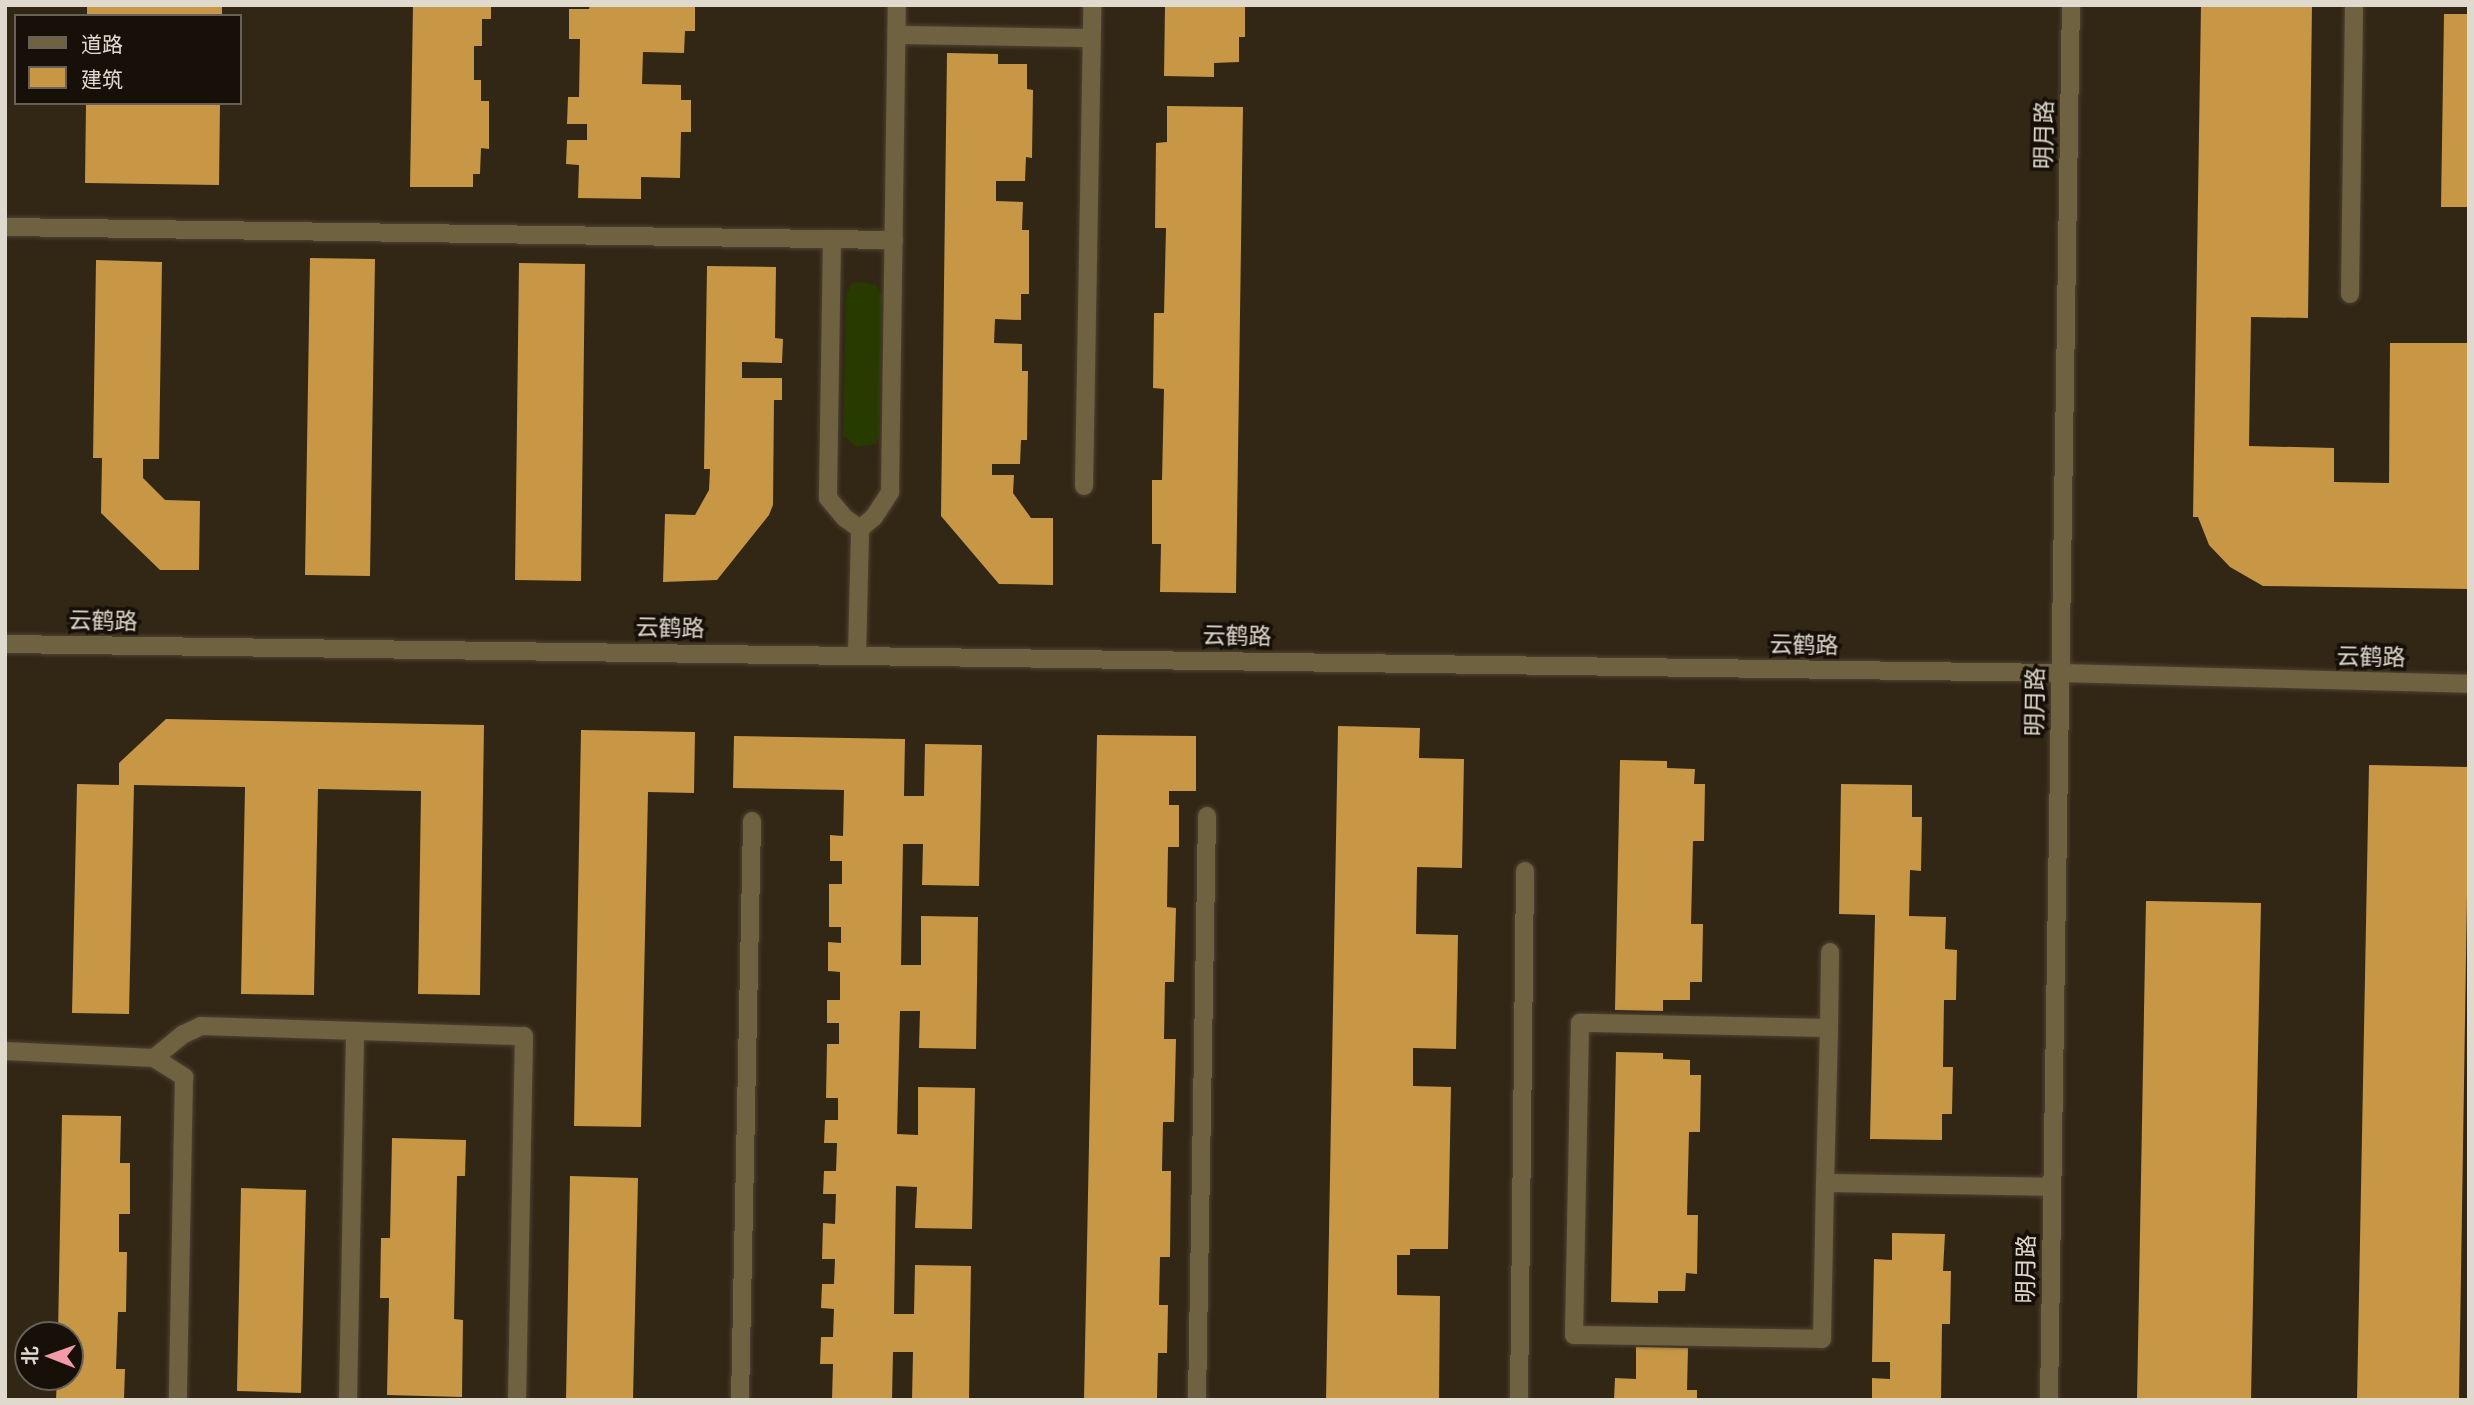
<!DOCTYPE html>
<meta charset="utf-8">
<style>
body{margin:0}
#map{position:relative;width:2474px;height:1405px;overflow:hidden;background:#322615;font-family:Lora,"Noto Sans SC",serif}
div>[style]{position:absolute}
.green>*{inset:0;background:#273b00}
.building>*{inset:0;background:#c89745}
.roads{filter:drop-shadow(0 0 2px #4e4333) drop-shadow(0 0 2px #4e4333)}
.service>*{height:18px;margin:-9px;padding:0 9px;transform-origin:9px;border-radius:9px;background:#6f6240}
.minor>*{height:18px;margin:-9px;padding:0 9px;transform-origin:9px;border-radius:9px;background:#6f6240}
span{translate:-50% -50%;white-space:nowrap;text-align:center;line-height:1.15;-webkit-text-stroke:7px #161009;paint-order:stroke}
.street-label{font-size:23px;color:#e0d9ce}
.frame{position:absolute;inset:0;border:7px solid #e0d9ce;pointer-events:none}
.legend{position:absolute;left:14px;top:14px;width:228px;height:91px;box-sizing:border-box;background:#161009;border:2px solid #676058;margin:0;padding:9px 12px;list-style:none;font-size:21px;color:#e0d9ce}
.legend li{display:flex;align-items:center;gap:14px;height:35px}
.legend b{width:35px;border:2px solid #676058}
.north{position:absolute;left:14px;top:1321px;width:70px;height:70px;box-sizing:border-box;background:#161009;border:2px solid #676058;border-radius:50%;rotate:271deg;font-size:19px;font-weight:700;line-height:28px;text-align:center;color:#e0d9ce}
.north::after{content:'';display:block;margin:auto;width:24px;height:32px;background:#f39aa8;clip-path:polygon(50% 0,100% 100%,50% 72%,0 100%)}
</style>
<div id="map">
<div class="green">
<div style="clip-path:polygon(863px 282px,876px 285px,882px 295px,879px 436px,876px 444px,857px 447px,843px 435px,846px 295px,852px 283px)"></div>
</div>
<div class="building">
<div style="clip-path:polygon(87px 5px,222px 5px,222px 16px,87px 16px)"></div>
<div style="clip-path:polygon(413px 5px,491px 5px,491px 19px,482px 19px,482px 46px,474px 46px,474px 80px,481px 80px,481px 101px,489px 101px,489px 149px,481px 148px,480px 174px,473px 174px,473px 187px,410px 187px)"></div>
<div style="clip-path:polygon(590px 5px,695px 6px,695px 31px,685px 31px,684px 53px,643px 52px,642px 84px,681px 85px,681px 100px,691px 100px,691px 132px,681px 132px,680px 178px,641px 177px,641px 199px,578px 198px,579px 165px,566px 164px,567px 140px,587px 140px,587px 124px,567px 124px,568px 97px,579px 97px,580px 39px,569px 39px,569px 9px,589px 9px)"></div>
<div style="clip-path:polygon(1165px 5px,1245px 5px,1245px 37px,1239px 37px,1239px 62px,1214px 63px,1214px 77px,1164px 76px)"></div>
<div style="clip-path:polygon(2201px 5px,2312px 5px,2308px 318px,2251px 317px,2249px 446px,2334px 448px,2334px 482px,2389px 483px,2390px 343px,2469px 343px,2469px 589px,2263px 586px,2230px 567px,2209px 545px,2198px 517px,2193px 517px)"></div>
<div style="clip-path:polygon(2444px 14px,2469px 14px,2469px 207px,2441px 207px)"></div>
<div style="clip-path:polygon(947px 53px,998px 54px,998px 64px,1027px 64px,1027px 89px,1033px 90px,1032px 158px,1026px 157px,1025px 181px,996px 181px,996px 201px,1023px 202px,1022px 230px,1029px 230px,1029px 294px,1021px 294px,1021px 320px,995px 319px,994px 343px,1022px 344px,1022px 371px,1028px 371px,1027px 440px,1021px 440px,1020px 464px,992px 464px,992px 475px,1014px 475px,1013px 493px,1031px 518px,1053px 518px,1053px 585px,999px 584px,941px 516px)"></div>
<div style="clip-path:polygon(86px 103px,220px 103px,219px 185px,85px 183px)"></div>
<div style="clip-path:polygon(1167px 106px,1243px 107px,1236px 593px,1160px 592px,1161px 544px,1152px 544px,1152px 480px,1162px 480px,1164px 389px,1153px 388px,1154px 313px,1164px 313px,1166px 228px,1155px 228px,1156px 143px,1167px 142px)"></div>
<div style="clip-path:polygon(310px 258px,375px 259px,370px 576px,305px 575px)"></div>
<div style="clip-path:polygon(96px 260px,162px 262px,159px 459px,143px 459px,143px 478px,165px 500px,200px 501px,199px 570px,160px 570px,101px 513px,102px 458px,93px 458px)"></div>
<div style="clip-path:polygon(519px 263px,585px 264px,581px 581px,515px 580px)"></div>
<div style="clip-path:polygon(707px 266px,776px 267px,775px 338px,783px 339px,782px 363px,742px 362px,742px 378px,782px 378px,782px 400px,774px 400px,773px 505px,769px 515px,717px 580px,663px 582px,665px 514px,695px 515px,709px 490px,710px 469px,704px 469px)"></div>
<div style="clip-path:polygon(166px 719px,484px 725px,480px 995px,418px 994px,421px 791px,318px 789px,314px 995px,241px 994px,245px 787px,134px 785px,129px 1014px,72px 1013px,77px 784px,119px 785px,119px 763px)"></div>
<div style="clip-path:polygon(1338px 726px,1420px 728px,1419px 758px,1464px 759px,1462px 868px,1417px 867px,1416px 934px,1458px 935px,1456px 1049px,1413px 1048px,1413px 1086px,1451px 1087px,1448px 1249px,1410px 1249px,1410px 1255px,1397px 1255px,1397px 1295px,1440px 1296px,1439px 1400px,1326px 1400px)"></div>
<div style="clip-path:polygon(581px 730px,695px 732px,694px 793px,648px 792px,641px 1127px,574px 1126px)"></div>
<div style="clip-path:polygon(1097px 735px,1196px 736px,1196px 791px,1169px 791px,1169px 805px,1179px 805px,1179px 847px,1168px 847px,1167px 907px,1176px 908px,1174px 982px,1165px 982px,1164px 1039px,1176px 1039px,1174px 1122px,1163px 1122px,1162px 1171px,1171px 1171px,1170px 1257px,1160px 1257px,1159px 1305px,1168px 1305px,1167px 1353px,1158px 1353px,1157px 1400px,1084px 1400px)"></div>
<div style="clip-path:polygon(734px 736px,905px 739px,904px 796px,924px 796px,925px 744px,982px 745px,979px 886px,922px 885px,923px 844px,903px 844px,901px 965px,921px 965px,921px 916px,978px 917px,976px 1049px,919px 1048px,920px 1011px,900px 1011px,897px 1134px,918px 1135px,918px 1087px,975px 1088px,972px 1229px,915px 1228px,917px 1187px,896px 1186px,894px 1314px,914px 1314px,915px 1265px,971px 1266px,969px 1400px,912px 1400px,913px 1352px,893px 1352px,892px 1400px,832px 1400px,833px 1364px,820px 1364px,821px 1337px,833px 1337px,834px 1309px,821px 1308px,822px 1284px,834px 1284px,835px 1259px,822px 1259px,823px 1223px,835px 1224px,836px 1194px,823px 1194px,824px 1171px,836px 1171px,837px 1143px,824px 1143px,825px 1120px,838px 1120px,838px 1098px,826px 1098px,827px 1044px,839px 1044px,839px 1023px,827px 1023px,827px 1000px,840px 1000px,840px 972px,828px 971px,828px 942px,841px 943px,841px 927px,829px 927px,829px 884px,842px 884px,842px 861px,830px 861px,830px 835px,843px 836px,844px 790px,733px 788px)"></div>
<div style="clip-path:polygon(1620px 760px,1667px 761px,1667px 768px,1695px 769px,1694px 784px,1705px 784px,1704px 841px,1693px 841px,1691px 924px,1703px 924px,1702px 982px,1690px 982px,1690px 1000px,1663px 1000px,1663px 1011px,1615px 1010px)"></div>
<div style="clip-path:polygon(2369px 765px,2469px 767px,2459px 1400px,2357px 1400px)"></div>
<div style="clip-path:polygon(1841px 784px,1912px 785px,1912px 817px,1922px 817px,1921px 871px,1910px 870px,1909px 916px,1946px 917px,1945px 949px,1957px 950px,1956px 1000px,1944px 1000px,1943px 1067px,1953px 1067px,1952px 1114px,1942px 1114px,1942px 1140px,1870px 1139px,1875px 915px,1839px 914px)"></div>
<div style="clip-path:polygon(2146px 901px,2261px 903px,2251px 1400px,2137px 1400px)"></div>
<div style="clip-path:polygon(1616px 1052px,1663px 1053px,1663px 1059px,1690px 1060px,1690px 1075px,1701px 1075px,1700px 1132px,1689px 1132px,1687px 1215px,1698px 1215px,1697px 1274px,1686px 1273px,1685px 1291px,1658px 1291px,1658px 1303px,1611px 1302px)"></div>
<div style="clip-path:polygon(62px 1115px,121px 1116px,120px 1163px,130px 1163px,130px 1214px,119px 1214px,119px 1252px,127px 1252px,126px 1312px,118px 1312px,116px 1369px,125px 1369px,124px 1400px,56px 1400px,57px 1377px,70px 1377px,70px 1335px,58px 1335px)"></div>
<div style="clip-path:polygon(392px 1138px,466px 1140px,465px 1176px,457px 1176px,454px 1319px,463px 1320px,462px 1397px,387px 1395px,389px 1298px,380px 1298px,381px 1238px,390px 1238px)"></div>
<div style="clip-path:polygon(570px 1176px,638px 1178px,633px 1400px,566px 1400px)"></div>
<div style="clip-path:polygon(241px 1188px,306px 1190px,301px 1393px,237px 1391px)"></div>
<div style="clip-path:polygon(1892px 1233px,1945px 1234px,1943px 1271px,1951px 1271px,1950px 1324px,1942px 1324px,1941px 1400px,1872px 1400px,1872px 1378px,1890px 1379px,1890px 1362px,1872px 1362px,1874px 1259px,1892px 1260px)"></div>
<div style="clip-path:polygon(1636px 1347px,1688px 1348px,1687px 1390px,1697px 1390px,1697px 1400px,1614px 1400px,1615px 1378px,1636px 1379px)"></div>
</div>
<div class="roads">
<div class="service">
<div style="left:897px;top:35px;width:194px;rotate:0.9deg"></div>
<div style="left:5px;top:227px;width:889px;rotate:0.84deg"></div>
<div style="left:832px;top:239px;width:259px;rotate:90.9deg"></div>
<div style="left:828px;top:498px;width:26px;rotate:50deg"></div>
<div style="left:845px;top:518px;width:19px;rotate:36deg"></div>
<div style="left:860px;top:529px;width:18px;rotate:-41deg"></div>
<div style="left:874px;top:517px;width:30px;rotate:-57deg"></div>
<div style="left:890px;top:492px;width:487px;rotate:-89.2deg"></div>
<div style="left:2350px;top:294px;width:289px;rotate:-89.2deg"></div>
<div style="left:1084px;top:486px;width:481px;rotate:-89deg"></div>
<div style="left:857px;top:655px;width:126px;rotate:-88.6deg"></div>
<div style="left:1829px;top:1028px;width:249px;rotate:-178.8deg"></div>
<div style="left:1580px;top:1023px;width:312px;rotate:91.1deg"></div>
<div style="left:1574px;top:1335px;width:248px;rotate:0.9deg"></div>
<div style="left:1822px;top:1339px;width:156px;rotate:-88.9deg"></div>
<div style="left:1825px;top:1183px;width:155px;rotate:-88.5deg"></div>
<div style="left:1829px;top:1028px;width:76px;rotate:-89.2deg"></div>
<div style="left:5px;top:1051px;width:149px;rotate:2.7deg"></div>
<div style="left:154px;top:1058px;width:36px;rotate:32deg"></div>
<div style="left:184px;top:1077px;width:323px;rotate:91.1deg"></div>
<div style="left:154px;top:1058px;width:38px;rotate:-39deg"></div>
<div style="left:184px;top:1034px;width:19px;rotate:-25deg"></div>
<div style="left:201px;top:1026px;width:323px;rotate:1.8deg"></div>
<div style="left:524px;top:1036px;width:364px;rotate:91.1deg"></div>
<div style="left:1825px;top:1183px;width:227px;rotate:1deg"></div>
<div style="left:348px;top:1400px;width:368px;rotate:-88.9deg"></div>
<div style="left:740px;top:1400px;width:579px;rotate:-88.81deg"></div>
<div style="left:1197px;top:1400px;width:584px;rotate:-89.02deg"></div>
<div style="left:1519px;top:1400px;width:529px;rotate:-89.35deg"></div>
</div>
<div class="minor">
<div style="left:5px;top:644px;width:2055px;rotate:0.81deg"></div>
<div style="left:2060px;top:673px;width:409px;rotate:1.5deg"></div>
<div style="left:2049px;top:1400px;width:1395px;rotate:-89.1deg"></div>
</div>
</div>
<div class="street-label">
<span style="left:2044px;top:135px;rotate:-89deg">明月路</span>
<span style="left:103px;top:621px;rotate:1deg">云鹤路</span>
<span style="left:670px;top:628px;rotate:1deg">云鹤路</span>
<span style="left:1237px;top:636px;rotate:1deg">云鹤路</span>
<span style="left:1804px;top:645px;rotate:1deg">云鹤路</span>
<span style="left:2371px;top:657px;rotate:1deg">云鹤路</span>
<span style="left:2035px;top:702px;rotate:-89deg">明月路</span>
<span style="left:2026px;top:1269px;rotate:-89deg">明月路</span>
</div>
<div class="frame"></div>
<ul class="legend">
<li><b style="height:9px;background:#6f6240"></b>道路</li>
<li><b style="height:19px;background:#c89745"></b>建筑</li>
</ul>
<div class="north">北</div>
</div>
